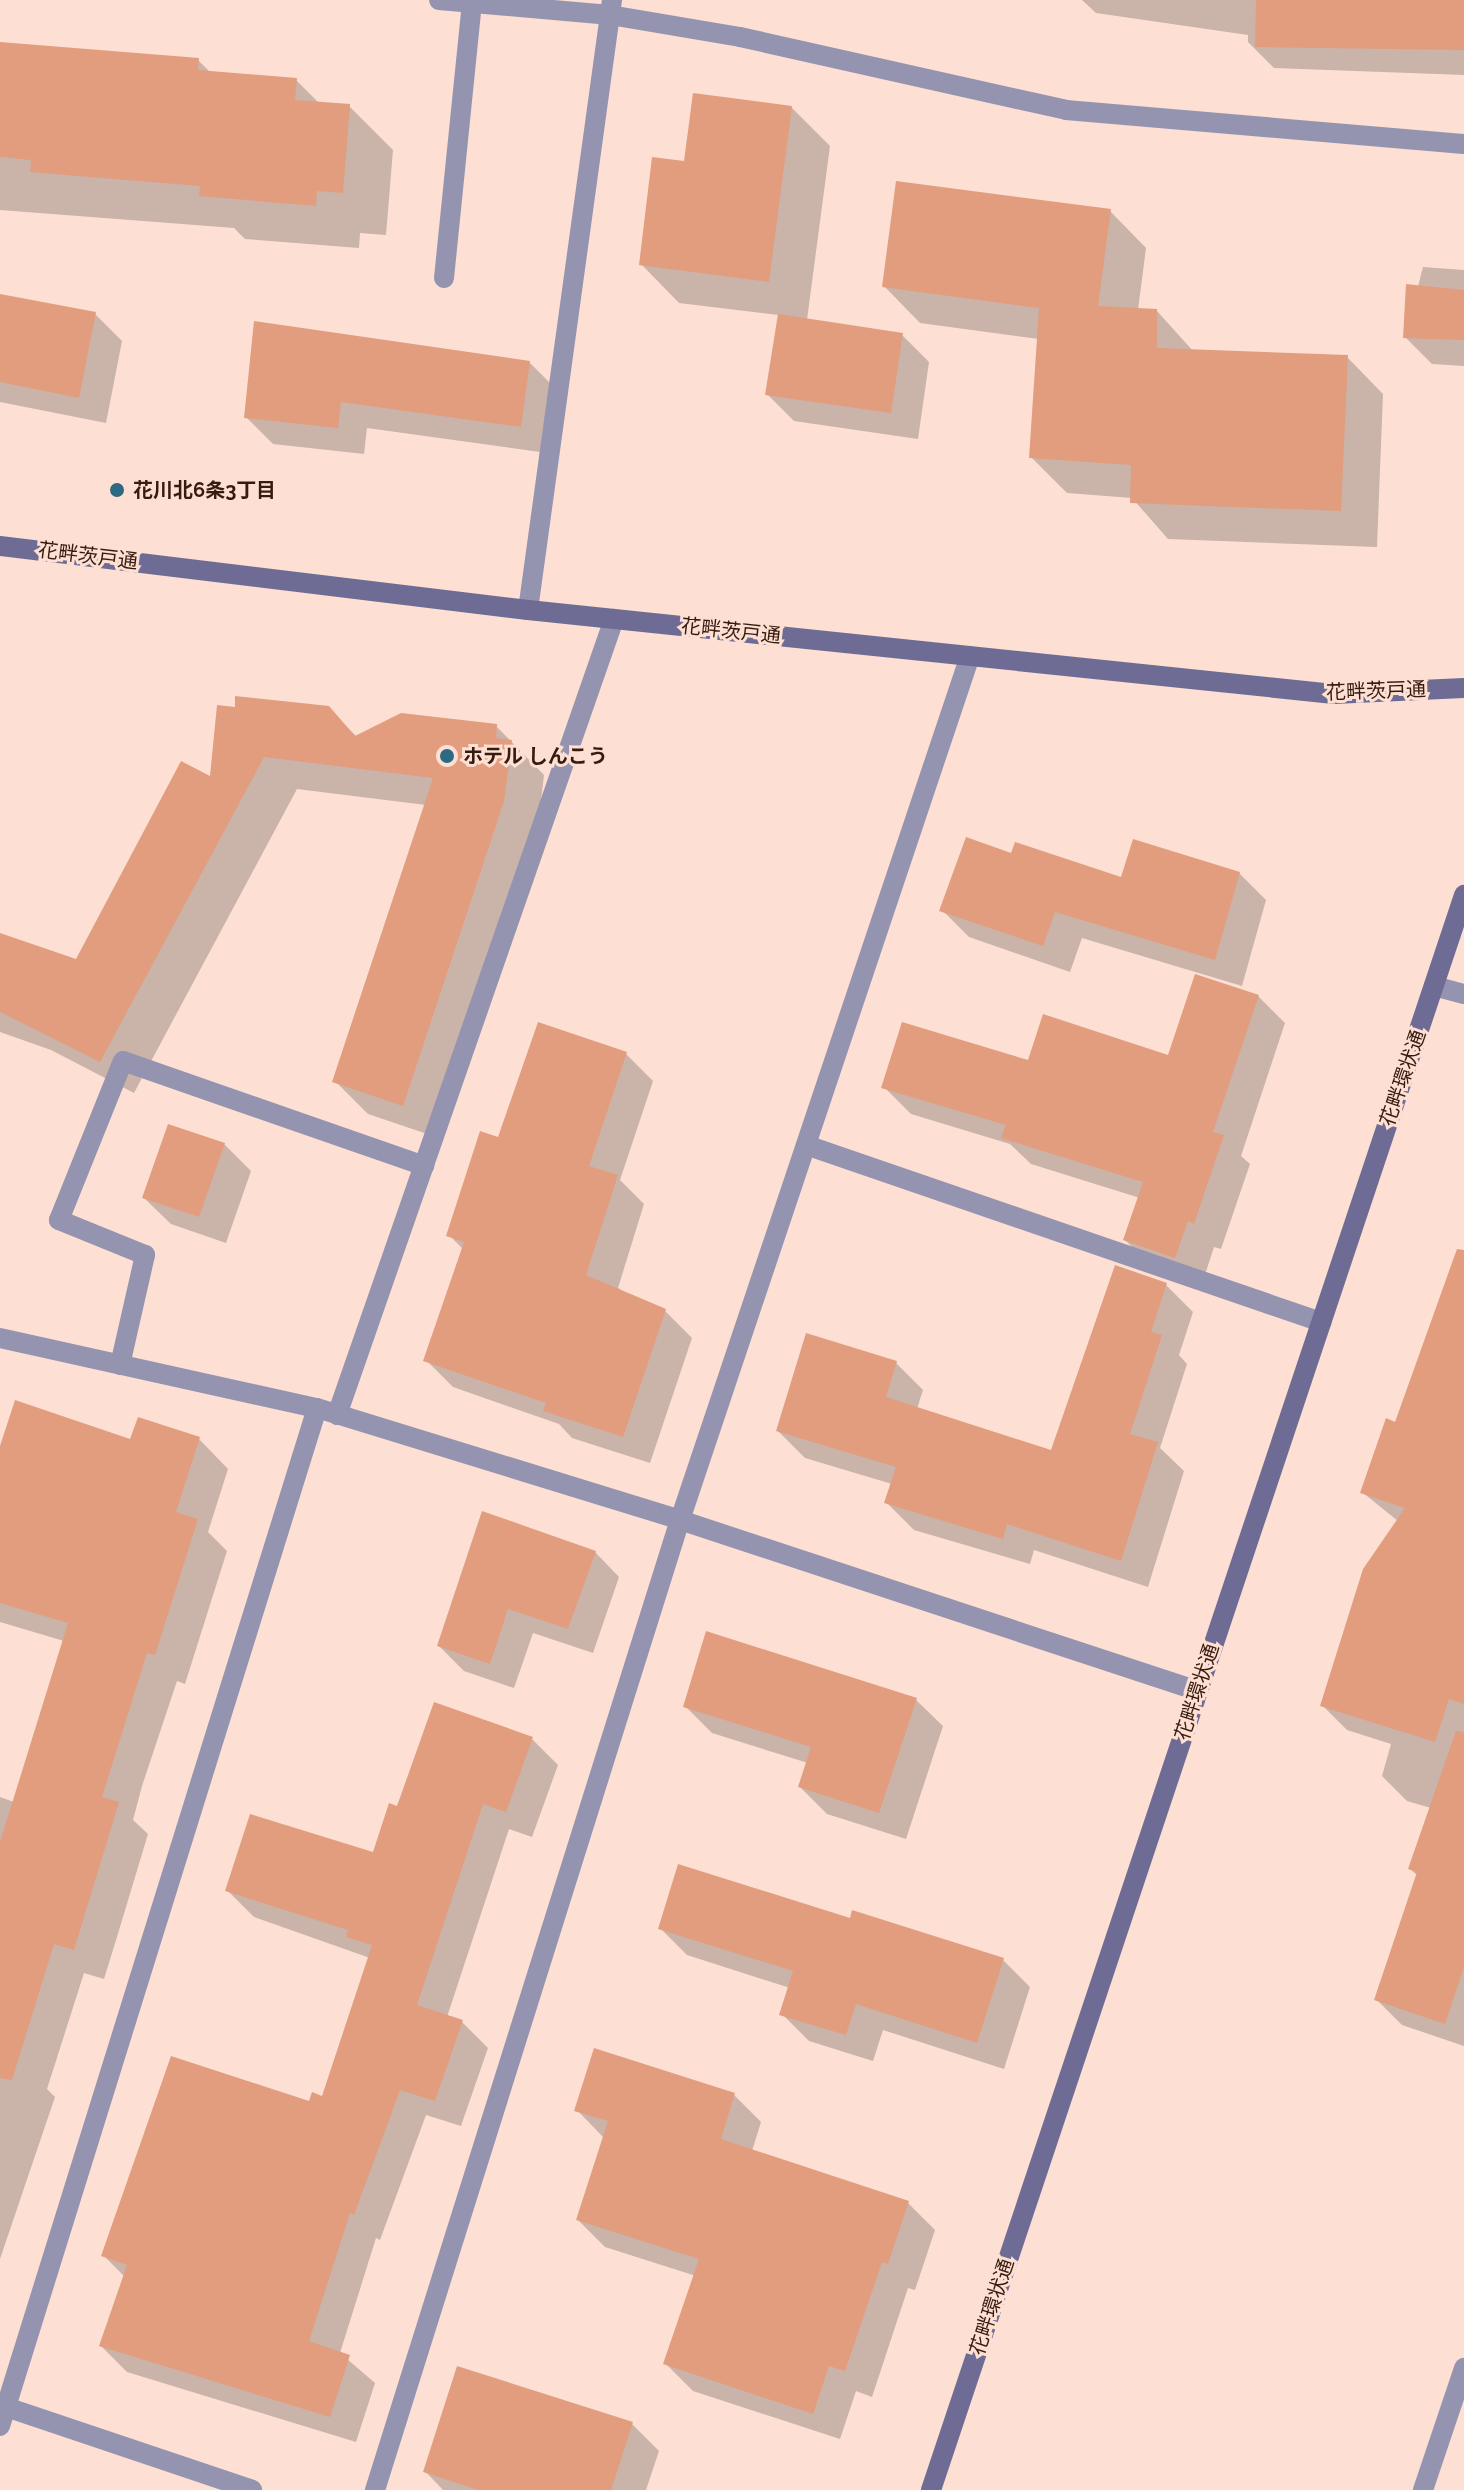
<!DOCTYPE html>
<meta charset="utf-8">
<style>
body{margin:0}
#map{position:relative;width:1464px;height:2490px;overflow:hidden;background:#fde0d3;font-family:Raleway,"Noto Sans JP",sans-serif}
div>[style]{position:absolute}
.shadow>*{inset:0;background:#0003}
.building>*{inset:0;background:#e19d7e}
.lane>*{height:20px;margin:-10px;padding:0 10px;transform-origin:10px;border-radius:10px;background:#9594b0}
.street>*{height:20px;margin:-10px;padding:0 10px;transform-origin:10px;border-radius:10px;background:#9594b0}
.secondary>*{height:20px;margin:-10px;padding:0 10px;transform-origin:10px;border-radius:10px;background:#6e6c95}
.dots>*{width:22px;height:22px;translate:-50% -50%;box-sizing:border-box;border:4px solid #fde0d3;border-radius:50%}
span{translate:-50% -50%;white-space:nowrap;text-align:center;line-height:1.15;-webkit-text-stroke:6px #fde0d3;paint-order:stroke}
.poi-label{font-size:20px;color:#361c0f;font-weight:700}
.left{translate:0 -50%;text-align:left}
.street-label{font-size:20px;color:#361c0f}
</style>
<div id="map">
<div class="shadow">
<div style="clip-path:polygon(1082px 0,1464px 0,1464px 75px,1274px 68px,1248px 42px,1248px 35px,1096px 13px)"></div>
<div style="clip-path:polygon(0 46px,198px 60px,211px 73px,296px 80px,320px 104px,349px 106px,393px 150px,386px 235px,360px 233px,359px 248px,245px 239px,234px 228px,0 210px)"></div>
<div style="clip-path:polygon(791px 107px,830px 146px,807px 320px,902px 335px,929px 362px,918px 439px,794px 421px,767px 394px,779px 315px,679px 303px,641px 264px)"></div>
<div style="clip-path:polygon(1110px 211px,1146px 248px,1138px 310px,1157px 311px,1193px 351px,1347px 357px,1383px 394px,1377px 547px,1168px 539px,1132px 498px,1067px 493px,1031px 457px,1039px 339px,920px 323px,884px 286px)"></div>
<div style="clip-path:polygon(1423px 267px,1464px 270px,1464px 366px,1432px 364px,1405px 337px)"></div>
<div style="clip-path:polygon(0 296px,95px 314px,122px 341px,106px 423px,0 402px)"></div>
<div style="clip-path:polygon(256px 323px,529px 362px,556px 389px,547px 453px,367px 428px,364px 454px,273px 444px,246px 417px)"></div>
<div style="clip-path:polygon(328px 708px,357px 737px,496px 726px,544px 775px,537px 835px,436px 1137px,368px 1114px,335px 1081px,426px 805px,297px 789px,134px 1093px,51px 1050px,0 1032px,0 935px,76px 962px,212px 780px)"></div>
<div style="clip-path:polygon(1012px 855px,1122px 880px,1239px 873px,1266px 900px,1242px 986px,1082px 938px,1070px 972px,969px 937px,942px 910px)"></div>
<div style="clip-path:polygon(1258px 996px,1285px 1023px,1241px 1156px,1250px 1164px,1221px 1249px,1214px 1247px,1202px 1284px,1152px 1267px,1125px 1240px,1140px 1198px,1031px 1164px,1010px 1144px,911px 1114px,884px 1087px,1029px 1062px,1170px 1058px)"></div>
<div style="clip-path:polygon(626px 1054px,653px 1081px,620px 1180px,644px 1204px,618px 1288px,636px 1301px,665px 1311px,692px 1338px,650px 1463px,572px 1438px,559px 1424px,453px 1387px,426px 1360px,464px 1250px,449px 1235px,499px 1140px)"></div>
<div style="clip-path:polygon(224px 1144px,251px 1171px,226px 1243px,171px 1224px,144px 1198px)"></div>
<div style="clip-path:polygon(1166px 1285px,1193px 1312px,1179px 1355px,1187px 1364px,1160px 1448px,1184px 1471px,1148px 1587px,1034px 1550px,1030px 1564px,914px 1530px,887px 1503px,892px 1484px,805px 1458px,778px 1431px,896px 1363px,923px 1390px,917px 1409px,1053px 1452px)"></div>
<div style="clip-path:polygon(1464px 1307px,1464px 2046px,1402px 2025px,1377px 2000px,1418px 1876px,1410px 1869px,1431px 1808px,1407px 1801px,1382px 1776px,1391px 1744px,1347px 1730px,1322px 1705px,1398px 1521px,1362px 1492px)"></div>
<div style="clip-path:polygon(199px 1439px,228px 1469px,208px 1532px,227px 1551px,185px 1684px,177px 1681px,142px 1786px,133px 1820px,148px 1834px,117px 1937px,104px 1979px,84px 1973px,47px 2089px,55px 2097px,0 2259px,0 1797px,14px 1802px,64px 1641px,0 1622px,0 1452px)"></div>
<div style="clip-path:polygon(595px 1552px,619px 1577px,593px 1653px,533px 1633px,514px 1688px,464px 1671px,439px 1646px)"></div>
<div style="clip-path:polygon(916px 1700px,943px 1726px,906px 1839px,827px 1814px,800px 1787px,808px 1763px,712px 1733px,685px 1706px)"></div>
<div style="clip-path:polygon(532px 1739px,558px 1765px,532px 1837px,509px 1829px,447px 2017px,462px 2022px,488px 2048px,461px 2126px,426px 2115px,380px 2240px,376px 2238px,340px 2353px,375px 2383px,356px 2442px,127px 2372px,101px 2346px,125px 2277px,103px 2255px,323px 2098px,370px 1958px,254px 1917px,228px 1891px,374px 1855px,399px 1808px)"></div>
<div style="clip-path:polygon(851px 1920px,1003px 1960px,1030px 1987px,1004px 2069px,883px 2030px,873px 2061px,809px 2041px,782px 2014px,790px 1988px,687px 1955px,660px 1928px)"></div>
<div style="clip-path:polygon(734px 2095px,761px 2122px,752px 2151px,908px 2203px,935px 2230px,915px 2290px,908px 2288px,872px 2397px,856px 2391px,840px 2439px,693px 2391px,666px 2364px,696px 2276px,605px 2247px,578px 2220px,604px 2138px,577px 2110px)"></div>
<div style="clip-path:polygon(632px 2424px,659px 2451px,646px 2490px,443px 2490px,425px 2471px)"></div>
</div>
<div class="building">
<div style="clip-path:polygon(1256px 0,1464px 0,1464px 50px,1255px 47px)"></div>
<div style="clip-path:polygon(0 42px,199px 58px,198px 70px,297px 78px,295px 100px,350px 104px,343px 193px,317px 191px,316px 206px,199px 196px,200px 186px,30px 172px,31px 160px,0 157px)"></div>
<div style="clip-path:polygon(693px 93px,792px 106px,769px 282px,639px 265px,652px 157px,684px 161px)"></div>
<div style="clip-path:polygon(896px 181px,1111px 209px,1098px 306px,1157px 309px,1157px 348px,1348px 355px,1341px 511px,1130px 503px,1131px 465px,1029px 458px,1039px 308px,882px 287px)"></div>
<div style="clip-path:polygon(1406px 284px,1464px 290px,1464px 340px,1403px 338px)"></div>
<div style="clip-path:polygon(0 294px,96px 312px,79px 398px,0 382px)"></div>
<div style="clip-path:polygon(778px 314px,903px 333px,891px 413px,765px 395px)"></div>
<div style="clip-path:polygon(254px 321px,530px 361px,521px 427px,341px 402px,338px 428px,244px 418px)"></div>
<div style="clip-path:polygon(235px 696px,329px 706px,355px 736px,401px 713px,497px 724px,496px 738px,512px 740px,504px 801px,403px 1106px,332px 1082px,433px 778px,264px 757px,100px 1062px,0 1012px,0 933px,76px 959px,181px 761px,210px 776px,217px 705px,235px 707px)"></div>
<div style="clip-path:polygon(966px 837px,1011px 853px,1015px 842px,1121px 877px,1133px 839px,1240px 872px,1215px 960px,1055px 912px,1043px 946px,939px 911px)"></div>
<div style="clip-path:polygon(1195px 974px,1259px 995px,1213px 1132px,1224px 1135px,1194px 1224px,1188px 1221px,1175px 1258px,1123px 1240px,1143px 1182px,1001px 1138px,1006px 1125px,881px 1088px,902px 1022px,1028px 1060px,1043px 1014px,1168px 1055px)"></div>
<div style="clip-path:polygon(538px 1022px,627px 1052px,589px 1166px,618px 1175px,586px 1275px,666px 1309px,623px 1437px,543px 1411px,546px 1403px,423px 1361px,464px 1242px,446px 1236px,480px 1131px,498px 1137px)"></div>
<div style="clip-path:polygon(168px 1124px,225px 1143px,199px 1217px,142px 1198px)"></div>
<div style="clip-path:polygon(1457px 1249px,1464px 1250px,1464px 1704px,1449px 1699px,1435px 1742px,1320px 1706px,1363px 1569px,1405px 1508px,1360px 1493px,1386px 1418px,1395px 1422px)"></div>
<div style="clip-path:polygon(1115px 1265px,1167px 1283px,1151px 1332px,1162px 1335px,1130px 1434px,1158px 1442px,1121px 1561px,1007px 1524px,1003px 1539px,884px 1503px,896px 1467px,776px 1431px,806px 1333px,897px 1361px,886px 1397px,1051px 1450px)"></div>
<div style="clip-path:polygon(15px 1400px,130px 1439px,138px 1417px,200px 1437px,176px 1512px,198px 1519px,155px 1655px,147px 1653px,102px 1797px,119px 1802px,74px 1950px,54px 1944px,12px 2080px,0 2078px,0 1842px,68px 1623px,0 1603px,0 1446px)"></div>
<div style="clip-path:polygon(482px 1511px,596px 1551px,568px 1629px,508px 1609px,490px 1664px,437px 1646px)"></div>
<div style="clip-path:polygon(706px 1631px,917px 1698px,879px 1813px,798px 1787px,811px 1747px,683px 1707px)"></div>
<div style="clip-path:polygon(434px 1702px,533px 1737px,506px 1812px,483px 1804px,417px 2005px,463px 2020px,435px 2101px,400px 2090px,354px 2215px,350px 2213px,309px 2341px,350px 2355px,330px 2417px,99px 2346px,127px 2265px,101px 2256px,171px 2056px,309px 2101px,312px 2092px,322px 2096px,372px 1945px,346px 1937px,348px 1930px,225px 1891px,250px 1814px,373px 1852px,389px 1803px,397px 1806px)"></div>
<div style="clip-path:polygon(1456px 1731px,1464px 1732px,1464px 1967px,1445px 2024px,1374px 2000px,1417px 1872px,1408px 1869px)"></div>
<div style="clip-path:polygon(678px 1864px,850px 1918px,852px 1910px,1004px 1958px,977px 2043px,856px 2004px,846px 2035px,779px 2015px,793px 1971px,658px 1929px)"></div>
<div style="clip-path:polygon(594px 2048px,735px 2093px,721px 2139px,909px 2201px,888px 2264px,882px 2262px,845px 2371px,829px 2366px,813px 2414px,663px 2364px,699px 2259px,576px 2220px,608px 2121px,574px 2111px)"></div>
<div style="clip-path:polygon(457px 2366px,633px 2422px,611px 2490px,478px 2490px,423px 2472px)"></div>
</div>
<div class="lane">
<div style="left:444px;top:278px;width:279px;rotate:-84.2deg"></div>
<div style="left:120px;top:1365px;width:113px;rotate:-77.2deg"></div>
<div style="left:145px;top:1255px;width:93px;rotate:-157.9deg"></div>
<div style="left:59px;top:1220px;width:171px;rotate:-68.1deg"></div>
<div style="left:123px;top:1061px;width:319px;rotate:19.2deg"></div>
</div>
<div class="street">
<div style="left:439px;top:0;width:172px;rotate:5deg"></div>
<div style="left:610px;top:15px;width:132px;rotate:9.6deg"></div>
<div style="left:740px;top:37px;width:334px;rotate:12.6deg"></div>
<div style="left:1066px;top:110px;width:399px;rotate:4.9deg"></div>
<div style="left:528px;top:610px;width:616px;rotate:-82.16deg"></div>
<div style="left:1434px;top:986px;width:31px;rotate:15deg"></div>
<div style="left:806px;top:1145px;width:545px;rotate:18.97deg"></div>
<div style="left:0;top:1338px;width:325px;rotate:12.5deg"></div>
<div style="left:317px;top:1408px;width:380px;rotate:17.1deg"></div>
<div style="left:680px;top:1520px;width:545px;rotate:18.27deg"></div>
<div style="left:337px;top:1415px;width:843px;rotate:-70.81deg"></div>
<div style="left:0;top:2405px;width:266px;rotate:18.6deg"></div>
<div style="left:0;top:2426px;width:1066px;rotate:-72.7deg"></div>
<div style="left:375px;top:2490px;width:1017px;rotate:-72.55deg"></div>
<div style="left:680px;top:1520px;width:911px;rotate:-71.45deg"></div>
<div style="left:1423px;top:2490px;width:129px;rotate:-71.4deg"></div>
</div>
<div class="secondary">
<div style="left:0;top:546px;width:532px;rotate:6.91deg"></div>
<div style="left:528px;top:610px;width:810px;rotate:5.95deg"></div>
<div style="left:1334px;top:694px;width:130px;rotate:-2.6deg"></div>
<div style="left:931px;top:2490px;width:1682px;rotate:-71.52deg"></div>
</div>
<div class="dots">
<div style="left:117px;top:490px;background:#2d6980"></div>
<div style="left:447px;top:756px;background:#2d6980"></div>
</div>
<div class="poi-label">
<span class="left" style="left:133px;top:490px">花川北6条3丁目</span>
<span class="left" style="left:463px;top:756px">ホテル しんこう</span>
</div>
<div class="street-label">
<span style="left:88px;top:556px;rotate:7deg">花畔茨戸通</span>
<span style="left:731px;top:631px;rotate:6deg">花畔茨戸通</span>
<span style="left:1376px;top:691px;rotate:-2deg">花畔茨戸通</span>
<span style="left:1403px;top:1078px;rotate:-71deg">花畔環状通</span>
<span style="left:1197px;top:1692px;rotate:-72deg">花畔環状通</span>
<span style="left:992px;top:2307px;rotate:-72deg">花畔環状通</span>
</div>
</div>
